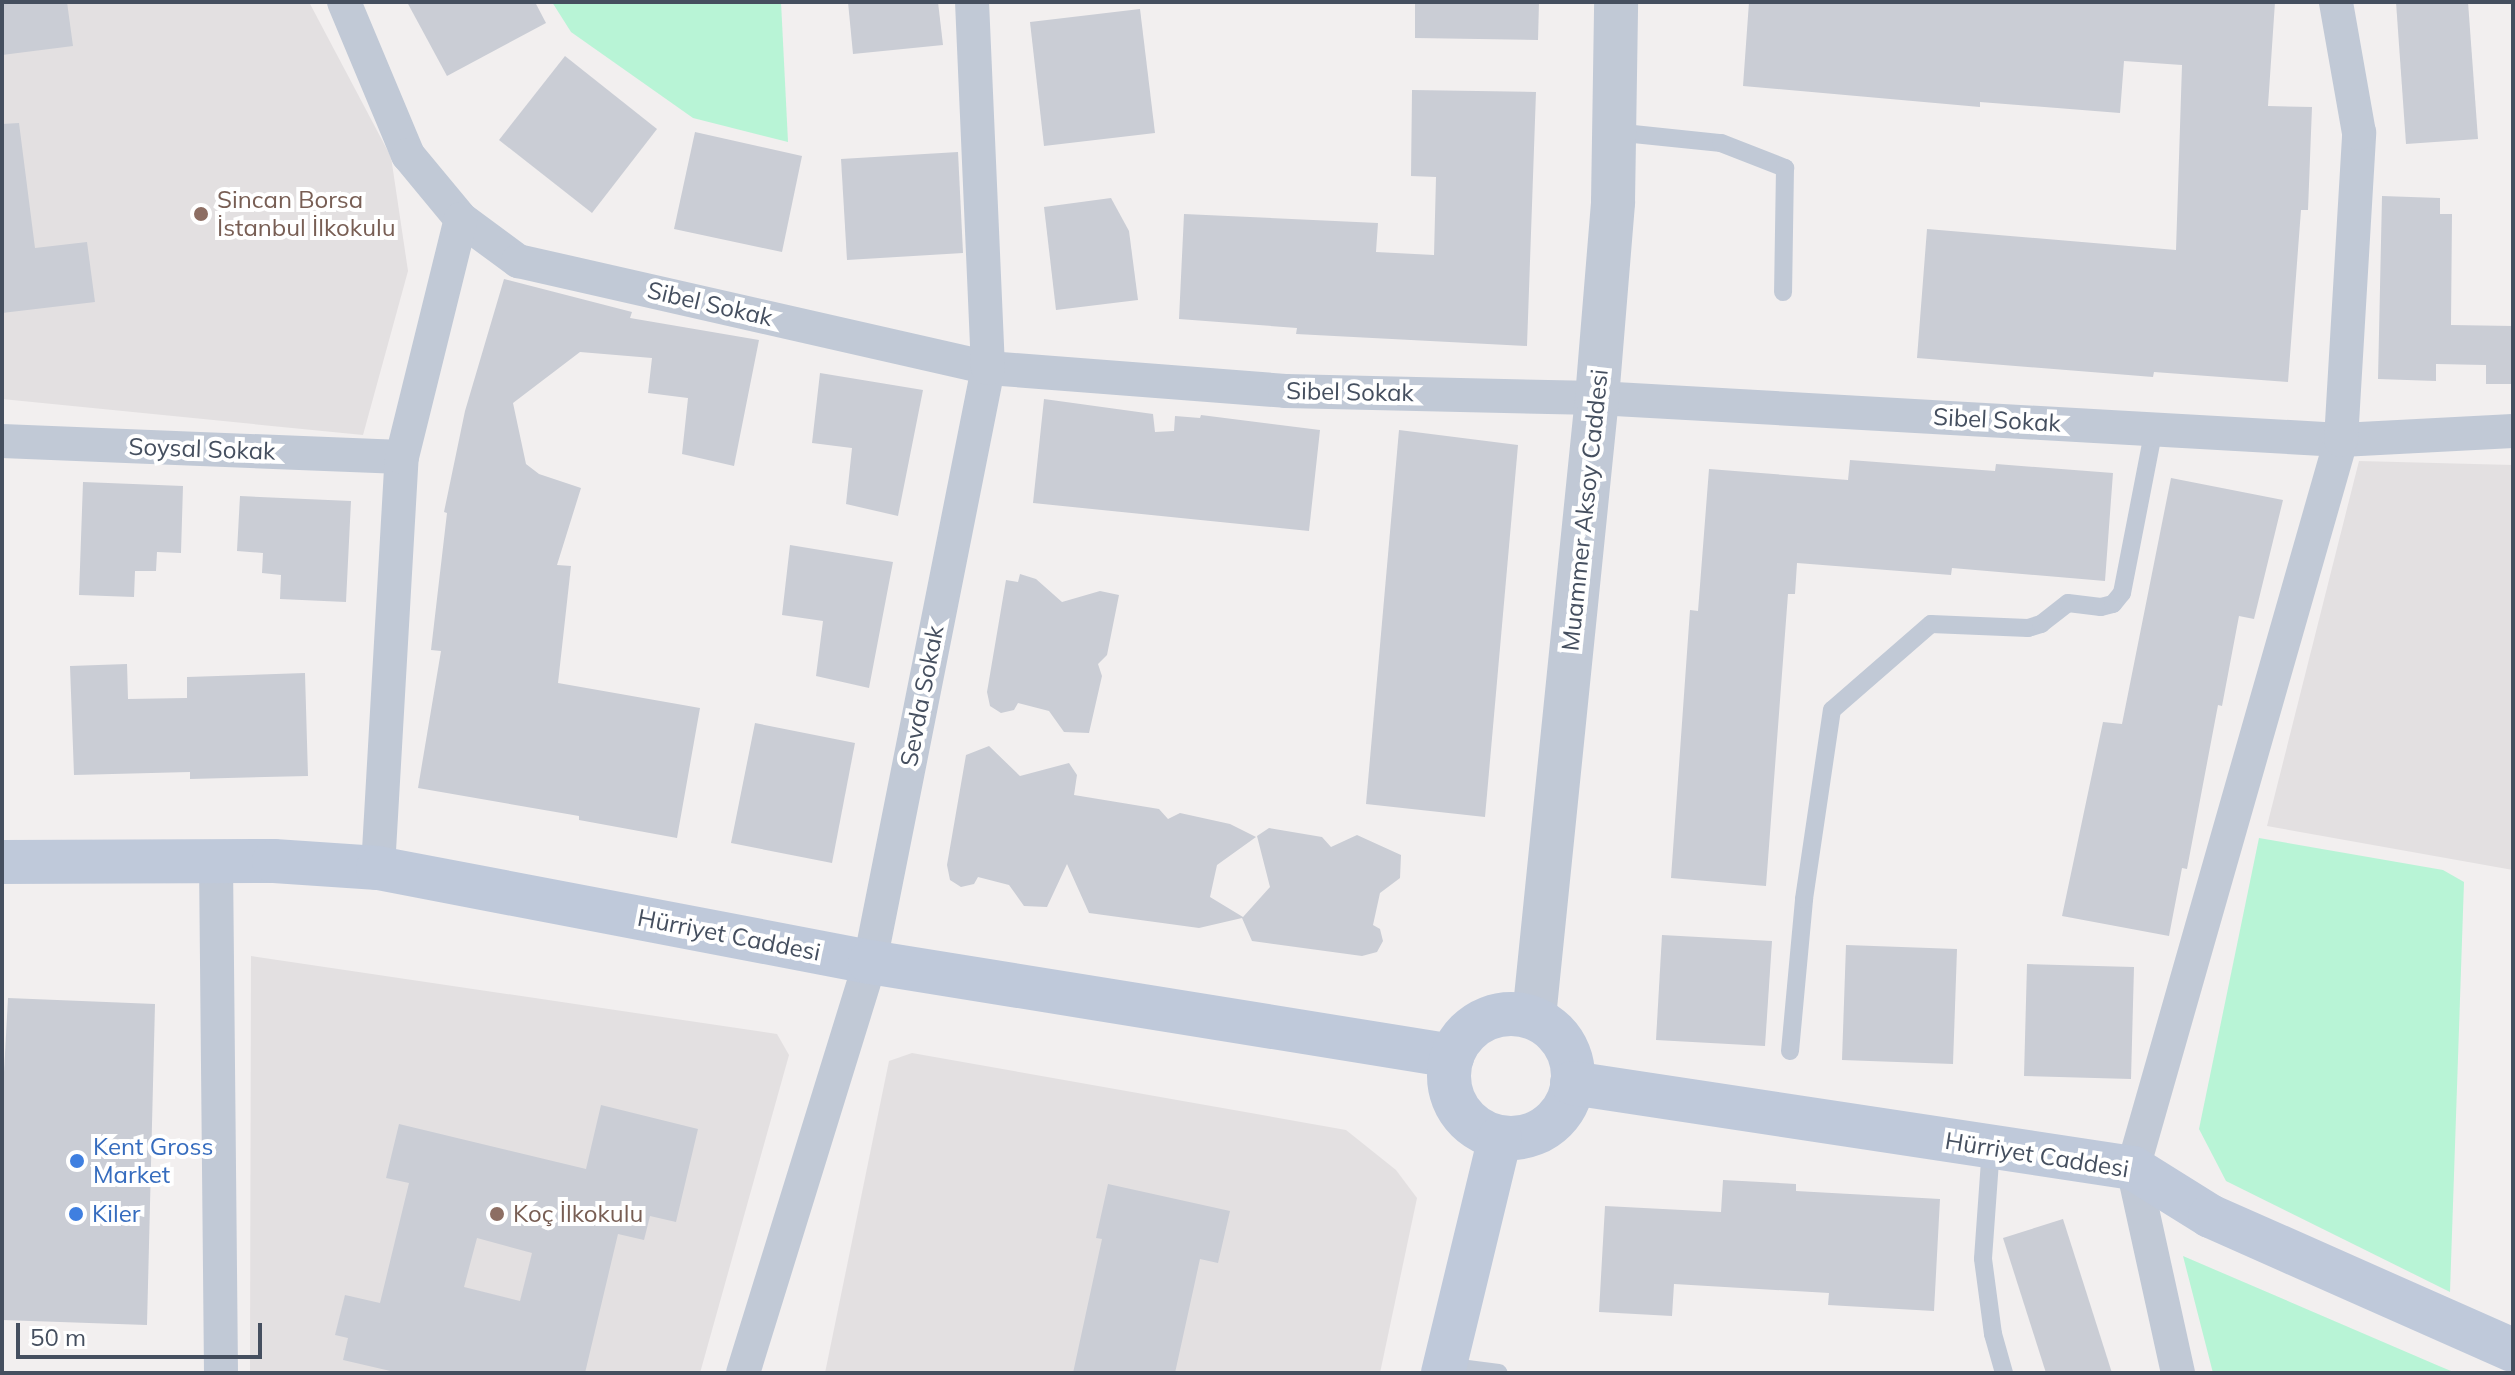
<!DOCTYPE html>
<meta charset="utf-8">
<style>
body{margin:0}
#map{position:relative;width:2515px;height:1375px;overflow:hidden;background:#f2efef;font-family:Mulish,sans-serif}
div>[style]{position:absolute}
.education>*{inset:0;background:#e3e0e1}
.green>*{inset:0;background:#b8f4d6}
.building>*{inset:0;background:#cacdd5}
.service>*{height:18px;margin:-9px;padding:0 9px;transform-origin:9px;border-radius:9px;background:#c1c9d6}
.minor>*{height:34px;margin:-17px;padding:0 17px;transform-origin:17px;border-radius:17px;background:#c1c9d6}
.tertiary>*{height:44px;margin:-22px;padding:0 22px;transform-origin:22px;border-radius:22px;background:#c1c9d6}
.secondary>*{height:44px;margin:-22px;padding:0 22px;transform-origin:22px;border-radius:22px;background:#bfc9da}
.secondary>.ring{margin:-22px;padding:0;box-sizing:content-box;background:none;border:44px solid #bfc9da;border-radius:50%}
.dots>*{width:22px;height:22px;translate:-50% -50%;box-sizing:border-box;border:4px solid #fff;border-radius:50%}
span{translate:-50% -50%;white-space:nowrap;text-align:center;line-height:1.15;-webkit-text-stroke:8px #fff;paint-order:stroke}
.education-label{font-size:24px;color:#785e54}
.left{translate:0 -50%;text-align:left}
.street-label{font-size:24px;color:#454f5f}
.shop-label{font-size:24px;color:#366cbe}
.frame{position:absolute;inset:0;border:4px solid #454f5f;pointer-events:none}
.scale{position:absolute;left:16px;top:1323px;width:246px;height:36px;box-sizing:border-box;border:4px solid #454f5f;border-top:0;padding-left:10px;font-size:24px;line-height:28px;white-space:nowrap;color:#454f5f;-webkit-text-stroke:6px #fff;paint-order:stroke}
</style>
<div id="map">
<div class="education">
<div style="clip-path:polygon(2px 2px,309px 2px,391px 157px,408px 271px,363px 435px,2px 399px)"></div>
<div style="clip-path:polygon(2359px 461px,2513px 465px,2513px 870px,2267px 826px)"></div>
<div style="clip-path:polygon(251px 956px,777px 1034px,789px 1055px,700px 1373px,250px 1373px)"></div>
<div style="clip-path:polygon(912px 1053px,1346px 1130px,1396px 1170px,1417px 1198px,1380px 1373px,825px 1373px,889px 1061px)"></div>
</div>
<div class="green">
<div style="clip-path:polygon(552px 2px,781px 2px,788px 142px,693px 118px,571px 32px)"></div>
<div style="clip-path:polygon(2259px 838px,2443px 870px,2464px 882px,2450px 1292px,2226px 1181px,2199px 1129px)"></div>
<div style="clip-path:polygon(2183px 1256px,2439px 1366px,2456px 1373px,2213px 1373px)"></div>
</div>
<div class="building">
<div style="clip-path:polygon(2px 2px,67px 2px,73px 46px,2px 55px)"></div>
<div style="clip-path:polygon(407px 2px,535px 2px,546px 23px,447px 76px)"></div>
<div style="clip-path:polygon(848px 2px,938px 2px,943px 45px,853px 54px)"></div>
<div style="clip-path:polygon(1415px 2px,1539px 2px,1538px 40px,1415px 38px)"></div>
<div style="clip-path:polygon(1749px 2px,2275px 2px,2268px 106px,2312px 107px,2308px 210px,2301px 210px,2288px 382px,2154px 372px,2153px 377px,1917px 358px,1927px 229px,2176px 250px,2182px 65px,2124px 61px,2120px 113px,1980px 102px,1980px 107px,1743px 86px)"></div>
<div style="clip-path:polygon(2396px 2px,2468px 2px,2478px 139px,2406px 144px)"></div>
<div style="clip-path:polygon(1140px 9px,1155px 133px,1044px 146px,1030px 22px)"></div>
<div style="clip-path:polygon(565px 56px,657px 129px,592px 213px,499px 140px)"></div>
<div style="clip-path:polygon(1412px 90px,1536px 92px,1527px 346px,1296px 334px,1297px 328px,1179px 319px,1184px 214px,1378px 223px,1376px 252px,1434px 255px,1436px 177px,1411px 176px)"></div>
<div style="clip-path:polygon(19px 123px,35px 248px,87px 242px,95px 302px,2px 313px,2px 124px)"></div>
<div style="clip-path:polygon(695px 132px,802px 156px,782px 252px,674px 229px)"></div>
<div style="clip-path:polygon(958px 152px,963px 253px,847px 260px,841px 159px)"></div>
<div style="clip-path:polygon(2382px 196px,2440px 198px,2440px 214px,2452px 214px,2451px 325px,2513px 326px,2513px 384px,2486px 384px,2486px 365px,2436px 364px,2436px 381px,2378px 379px)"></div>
<div style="clip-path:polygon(1111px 198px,1129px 231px,1138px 300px,1056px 310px,1044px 207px)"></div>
<div style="clip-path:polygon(504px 279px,632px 312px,630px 318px,759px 340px,734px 466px,682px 454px,688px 398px,648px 393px,652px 358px,580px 352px,513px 403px,526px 464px,539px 474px,581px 488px,557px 565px,571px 566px,558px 683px,700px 708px,677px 838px,579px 820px,579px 816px,418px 788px,441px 651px,431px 650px,447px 513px,444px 512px,465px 411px)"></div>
<div style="clip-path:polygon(820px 373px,923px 390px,898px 516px,846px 504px,852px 448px,812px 443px)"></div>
<div style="clip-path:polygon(1044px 399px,1153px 414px,1155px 432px,1174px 431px,1175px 416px,1200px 418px,1201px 415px,1320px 430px,1309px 531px,1033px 503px)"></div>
<div style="clip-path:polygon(1399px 430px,1518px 445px,1485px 817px,1366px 804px)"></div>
<div style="clip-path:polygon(1850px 460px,1995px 471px,1996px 464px,2113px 473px,2105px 581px,1952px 568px,1951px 575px,1797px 563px,1795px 594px,1788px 594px,1766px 886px,1671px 878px,1690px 610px,1698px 611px,1709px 469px,1848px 480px)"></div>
<div style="clip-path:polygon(2171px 478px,2283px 500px,2254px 619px,2239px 616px,2222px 706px,2218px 705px,2187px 869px,2182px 868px,2169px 936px,2062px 916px,2103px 722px,2122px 724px)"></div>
<div style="clip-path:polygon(83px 482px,183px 486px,181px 553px,157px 552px,156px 571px,135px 571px,134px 597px,79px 595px)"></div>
<div style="clip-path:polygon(240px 496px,351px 501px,346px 602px,280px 599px,281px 575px,262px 573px,263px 553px,237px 551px)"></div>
<div style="clip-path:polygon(790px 545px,893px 562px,869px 688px,816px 676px,823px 621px,782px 615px)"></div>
<div style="clip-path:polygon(1020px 574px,1036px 579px,1062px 602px,1100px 591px,1119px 595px,1107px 655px,1098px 664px,1102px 676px,1089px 733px,1064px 732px,1049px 711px,1018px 703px,1014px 710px,1001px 713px,990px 706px,987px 692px,1006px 580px,1018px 582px)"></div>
<div style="clip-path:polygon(127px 664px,128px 699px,187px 698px,187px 677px,305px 673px,308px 776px,190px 779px,190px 772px,74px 775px,70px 666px)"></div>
<div style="clip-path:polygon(755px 723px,855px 743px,832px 863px,731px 843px)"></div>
<div style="clip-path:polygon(989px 746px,1020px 776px,1069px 763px,1077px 775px,1074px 795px,1159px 809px,1168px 819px,1180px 813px,1230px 824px,1256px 837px,1217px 865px,1210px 897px,1243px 917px,1270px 887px,1257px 836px,1269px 828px,1322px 837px,1331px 847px,1357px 835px,1401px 855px,1400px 878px,1380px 893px,1373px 925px,1380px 929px,1383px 941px,1377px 952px,1362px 956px,1252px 941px,1242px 918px,1199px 928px,1089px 913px,1067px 864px,1047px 907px,1024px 906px,1009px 885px,978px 877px,974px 884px,961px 887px,950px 880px,947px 865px,966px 755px)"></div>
<div style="clip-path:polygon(1662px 935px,1772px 941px,1765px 1046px,1656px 1040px)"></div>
<div style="clip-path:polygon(1846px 945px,1957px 949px,1953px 1064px,1842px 1060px)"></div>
<div style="clip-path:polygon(2027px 964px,2134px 967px,2131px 1079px,2024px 1076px)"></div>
<div style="clip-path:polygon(8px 998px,155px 1004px,147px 1325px,2px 1320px,2px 1109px)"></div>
<div style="clip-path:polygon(evenodd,601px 1105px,698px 1129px,676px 1222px,650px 1216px,644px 1240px,618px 1234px,585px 1373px,399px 1373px,343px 1360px,348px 1338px,335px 1335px,345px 1295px,380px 1303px,409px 1183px,386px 1178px,399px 1124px,586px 1169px,601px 1105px,477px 1238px,532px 1253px,520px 1301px,464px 1287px,477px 1238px)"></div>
<div style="clip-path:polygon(1723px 1180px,1796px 1184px,1796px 1191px,1940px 1199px,1934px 1311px,1828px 1305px,1829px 1293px,1674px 1284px,1672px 1316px,1599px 1312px,1605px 1206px,1721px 1212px)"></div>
<div style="clip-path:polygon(1108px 1184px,1230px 1211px,1218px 1263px,1200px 1259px,1175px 1373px,1073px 1373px,1102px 1239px,1096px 1238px)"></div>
<div style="clip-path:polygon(2063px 1219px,2112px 1373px,2046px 1373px,2003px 1238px)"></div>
</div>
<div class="service">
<div style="left:1614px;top:132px;width:108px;rotate:5.9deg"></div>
<div style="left:1721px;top:143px;width:69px;rotate:21.3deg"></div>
<div style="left:1785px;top:168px;width:124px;rotate:90.9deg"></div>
<div style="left:1790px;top:1051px;width:153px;rotate:-84.7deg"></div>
<div style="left:1804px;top:899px;width:191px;rotate:-81.6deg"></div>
<div style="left:1832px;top:710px;width:131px;rotate:-41deg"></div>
<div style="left:1931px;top:624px;width:97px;rotate:2.4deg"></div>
<div style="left:2028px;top:628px;width:14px;rotate:-17deg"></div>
<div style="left:2041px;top:624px;width:34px;rotate:-38deg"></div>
<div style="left:2068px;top:603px;width:33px;rotate:7deg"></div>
<div style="left:2101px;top:607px;width:12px;rotate:-14deg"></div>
<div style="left:2113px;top:604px;width:14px;rotate:-51deg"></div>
<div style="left:2122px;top:593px;width:167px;rotate:-79deg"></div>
<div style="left:1991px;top:1147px;width:112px;rotate:94.1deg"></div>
<div style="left:1983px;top:1259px;width:76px;rotate:82.4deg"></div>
<div style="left:1993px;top:1334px;width:41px;rotate:74.2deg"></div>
<div style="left:1444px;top:1366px;width:55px;rotate:7.3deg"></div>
</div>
<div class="minor">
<div style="left:344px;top:2px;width:166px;rotate:67.3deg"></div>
<div style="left:408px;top:155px;width:83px;rotate:50.4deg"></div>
<div style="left:461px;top:219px;width:71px;rotate:36.4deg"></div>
<div style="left:518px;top:261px;width:482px;rotate:12.8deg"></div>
<div style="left:988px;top:368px;width:298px;rotate:4.4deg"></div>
<div style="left:1285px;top:391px;width:312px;rotate:1.3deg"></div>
<div style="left:1597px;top:398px;width:745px;rotate:3.23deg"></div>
<div style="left:2341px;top:440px;width:172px;rotate:-3deg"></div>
<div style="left:2px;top:441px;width:400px;rotate:2.3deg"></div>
<div style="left:216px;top:861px;width:512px;rotate:89.44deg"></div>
<div style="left:378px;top:868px;width:412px;rotate:-86.7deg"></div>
<div style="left:402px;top:457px;width:245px;rotate:-76.1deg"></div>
<div style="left:743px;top:1373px;width:430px;rotate:-72.8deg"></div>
<div style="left:870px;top:962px;width:606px;rotate:-78.76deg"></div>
<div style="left:988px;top:368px;width:366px;rotate:-92.5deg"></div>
<div style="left:2178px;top:1373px;width:210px;rotate:-102.4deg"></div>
<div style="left:2133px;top:1168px;width:757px;rotate:-74.05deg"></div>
<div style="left:2341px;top:440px;width:308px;rotate:-86.6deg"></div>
<div style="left:2359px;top:133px;width:133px;rotate:-100deg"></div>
</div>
<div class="tertiary">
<div style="left:1534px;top:1017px;width:622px;rotate:-84.19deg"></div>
<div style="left:1597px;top:398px;width:197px;rotate:-85.3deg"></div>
<div style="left:1613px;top:202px;width:200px;rotate:-89.1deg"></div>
</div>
<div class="secondary">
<div style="left:2px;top:862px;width:272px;rotate:-0.2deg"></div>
<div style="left:274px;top:861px;width:104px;rotate:3.9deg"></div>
<div style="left:378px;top:868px;width:501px;rotate:10.82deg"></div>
<div style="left:870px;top:962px;width:590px;rotate:9.17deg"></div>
<div class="ring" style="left:1449px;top:1014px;width:80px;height:80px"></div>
<div style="left:1572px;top:1083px;width:567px;rotate:8.62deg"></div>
<div style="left:2133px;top:1168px;width:91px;rotate:31.9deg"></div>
<div style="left:2210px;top:1216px;width:331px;rotate:23.9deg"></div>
<div style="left:1443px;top:1373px;width:242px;rotate:-76.4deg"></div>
</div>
<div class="dots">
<div style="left:201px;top:214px;background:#8d6e63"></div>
<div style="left:77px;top:1161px;background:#3f7fe0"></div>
<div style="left:76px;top:1214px;background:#3f7fe0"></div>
<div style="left:497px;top:1214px;background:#8d6e63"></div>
</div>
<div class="education-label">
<span class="left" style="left:217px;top:214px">Sincan Borsa<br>İstanbul İlkokulu</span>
<span class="left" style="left:513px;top:1214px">Koç İlkokulu</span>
</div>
<div class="street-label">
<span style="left:710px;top:304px;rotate:13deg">Sibel Sokak</span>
<span style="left:1350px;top:392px;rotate:1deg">Sibel Sokak</span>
<span style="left:1997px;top:420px;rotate:3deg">Sibel Sokak</span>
<span style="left:202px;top:449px;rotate:2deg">Soysal Sokak</span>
<span style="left:1585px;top:510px;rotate:-84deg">Muammer Aksoy Caddesi</span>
<span style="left:922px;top:696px;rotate:-79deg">Sevda Sokak</span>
<span style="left:729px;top:935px;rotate:11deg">Hürriyet Caddesi</span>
<span style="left:2037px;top:1155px;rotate:9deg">Hürriyet Caddesi</span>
</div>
<div class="shop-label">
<span class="left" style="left:93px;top:1161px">Kent Gross<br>Market</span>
<span class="left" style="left:92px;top:1214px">Kiler</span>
</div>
<div class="frame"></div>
<div class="scale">50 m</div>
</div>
